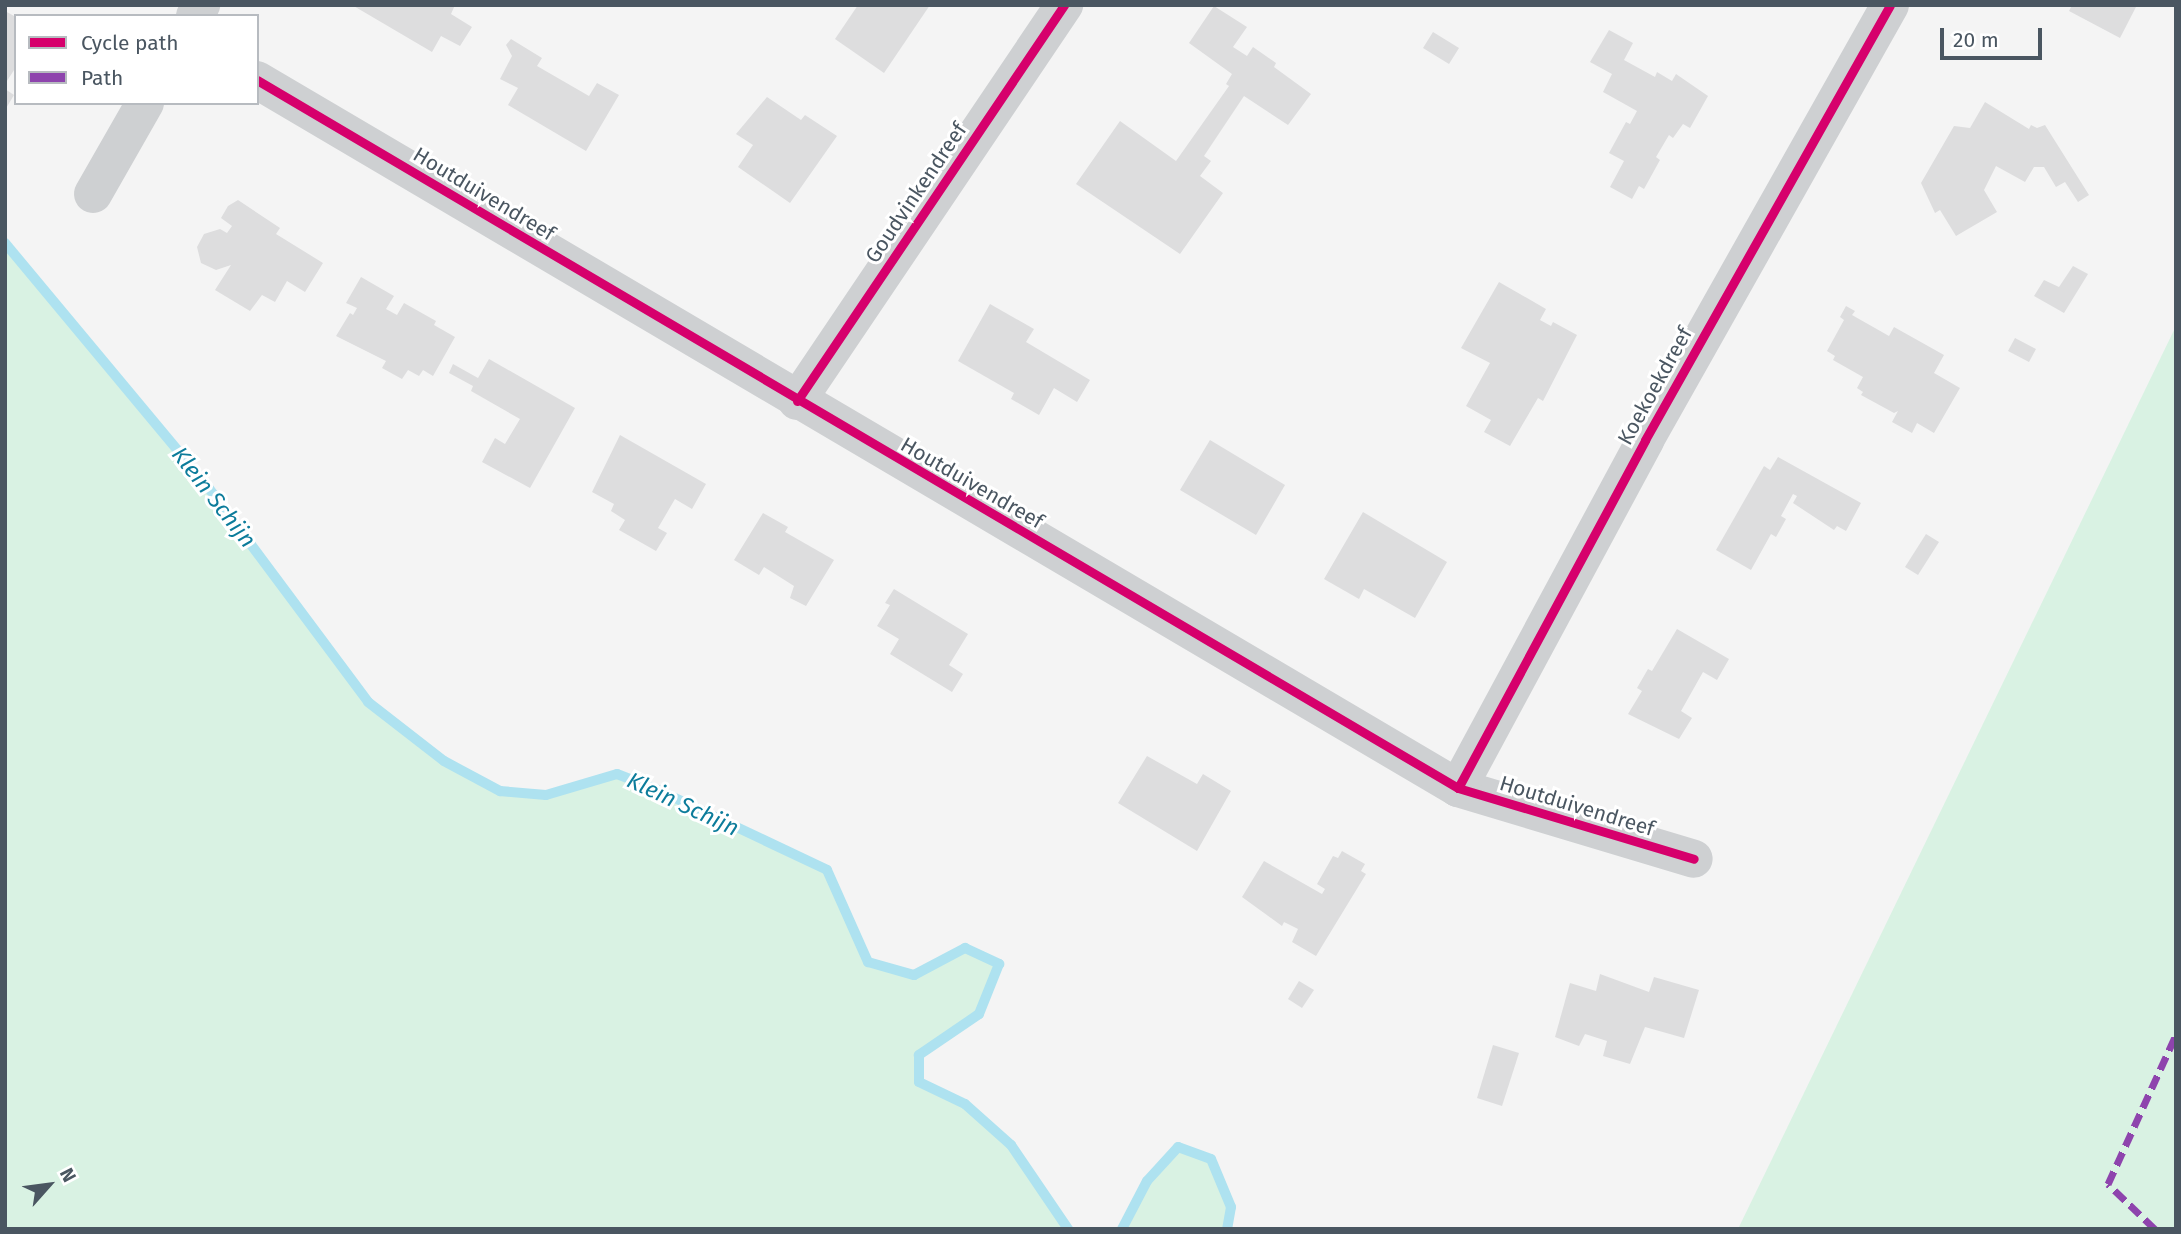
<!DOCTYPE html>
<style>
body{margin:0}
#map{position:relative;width:2181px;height:1234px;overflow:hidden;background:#f4f4f4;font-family:"Fira Sans",sans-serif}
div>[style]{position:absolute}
.green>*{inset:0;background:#d9f2e3}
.stream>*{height:10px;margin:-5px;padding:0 5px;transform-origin:5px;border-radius:5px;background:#aee2f0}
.building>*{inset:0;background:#ddddde}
.minor>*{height:38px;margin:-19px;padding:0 19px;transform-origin:19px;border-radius:19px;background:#ced0d2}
.quiet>*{height:7px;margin-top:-3.5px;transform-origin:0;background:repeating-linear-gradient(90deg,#8e44ad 0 14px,transparent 0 21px)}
.cycleway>*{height:9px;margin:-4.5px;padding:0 4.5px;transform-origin:4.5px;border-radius:4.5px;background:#d6006c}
span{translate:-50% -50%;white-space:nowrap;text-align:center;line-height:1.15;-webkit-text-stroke:6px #fff;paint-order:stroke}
.street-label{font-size:21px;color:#4a5661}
.water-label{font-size:23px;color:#0c7c9b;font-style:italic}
.frame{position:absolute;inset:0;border:7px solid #4a5661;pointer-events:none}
.legend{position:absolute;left:14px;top:14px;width:245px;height:91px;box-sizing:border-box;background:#fff;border:2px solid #b7bbc0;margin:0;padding:9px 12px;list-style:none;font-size:21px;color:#4a5661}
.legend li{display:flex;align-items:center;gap:14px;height:35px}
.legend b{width:35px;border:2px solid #b7bbc0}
.north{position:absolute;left:14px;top:1150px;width:70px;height:70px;-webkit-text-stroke:5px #fff;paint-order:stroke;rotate:62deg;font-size:19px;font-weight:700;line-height:28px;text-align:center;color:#4a5661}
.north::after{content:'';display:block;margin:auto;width:24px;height:32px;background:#4a5661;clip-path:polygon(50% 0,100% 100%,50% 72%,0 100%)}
.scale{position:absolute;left:1940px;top:28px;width:102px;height:32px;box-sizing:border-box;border:4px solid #4a5661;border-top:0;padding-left:9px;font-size:21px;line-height:24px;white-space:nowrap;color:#4a5661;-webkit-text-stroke:5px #fff;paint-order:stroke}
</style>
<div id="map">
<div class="green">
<div style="clip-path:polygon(5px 243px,205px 483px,368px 702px,444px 761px,500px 791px,546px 795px,617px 774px,656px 789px,827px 870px,868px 962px,914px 975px,965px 948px,999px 964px,979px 1014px,919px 1055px,919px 1081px,965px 1104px,1011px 1145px,1068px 1229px,5px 1229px)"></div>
<div style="clip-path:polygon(2176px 326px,2176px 1229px,1738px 1229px)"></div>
<div style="clip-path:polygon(1178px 1147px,1211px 1159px,1231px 1207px,1227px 1229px,1122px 1229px,1147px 1181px)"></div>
</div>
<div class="stream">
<div style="left:5px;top:243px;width:312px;rotate:50.2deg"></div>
<div style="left:205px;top:483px;width:273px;rotate:53.3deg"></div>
<div style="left:368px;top:702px;width:96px;rotate:37.8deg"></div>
<div style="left:444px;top:761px;width:64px;rotate:28.2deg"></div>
<div style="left:500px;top:791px;width:46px;rotate:5deg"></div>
<div style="left:546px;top:795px;width:74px;rotate:-16.5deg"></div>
<div style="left:617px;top:774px;width:42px;rotate:21deg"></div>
<div style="left:656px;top:789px;width:189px;rotate:25.3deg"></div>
<div style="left:827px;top:870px;width:101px;rotate:66deg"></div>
<div style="left:868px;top:962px;width:48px;rotate:15.8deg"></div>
<div style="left:914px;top:975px;width:58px;rotate:-27.9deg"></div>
<div style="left:965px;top:948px;width:38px;rotate:25deg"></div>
<div style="left:999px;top:964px;width:54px;rotate:111.8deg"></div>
<div style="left:979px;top:1014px;width:73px;rotate:145.7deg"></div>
<div style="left:919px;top:1055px;width:27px;rotate:90deg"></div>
<div style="left:919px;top:1082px;width:51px;rotate:25.6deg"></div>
<div style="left:965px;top:1104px;width:62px;rotate:41.7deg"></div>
<div style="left:1011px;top:1145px;width:102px;rotate:55.8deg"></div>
<div style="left:1122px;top:1229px;width:54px;rotate:-62.5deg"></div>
<div style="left:1147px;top:1181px;width:46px;rotate:-47.6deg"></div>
<div style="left:1178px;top:1147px;width:35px;rotate:20deg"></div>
<div style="left:1211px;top:1159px;width:52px;rotate:67.4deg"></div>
<div style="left:1231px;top:1207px;width:22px;rotate:100deg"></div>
</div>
<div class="building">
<div style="clip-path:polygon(352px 5px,455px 5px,451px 14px,472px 27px,460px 46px,441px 36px,432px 52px)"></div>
<div style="clip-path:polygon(858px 5px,930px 5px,884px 73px,835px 39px)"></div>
<div style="clip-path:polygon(2072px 5px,2137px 5px,2120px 38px,2069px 11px)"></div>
<div style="clip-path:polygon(1214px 6px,1247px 27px,1233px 47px,1247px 56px,1253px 47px,1276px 63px,1274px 67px,1311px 94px,1288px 125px,1244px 96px,1204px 156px,1211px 161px,1200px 176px,1223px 193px,1180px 254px,1076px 184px,1120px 121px,1176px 161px,1229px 86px,1226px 84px,1232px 74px,1189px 43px)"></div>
<div style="clip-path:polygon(5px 11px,16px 17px,16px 67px,5px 84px)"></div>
<div style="clip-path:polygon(1609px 30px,1633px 43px,1624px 60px,1655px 77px,1657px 72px,1672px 81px,1676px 74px,1708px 96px,1690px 128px,1683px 124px,1673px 138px,1669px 135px,1656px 157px,1660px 160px,1644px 189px,1639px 186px,1632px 199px,1610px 187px,1624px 161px,1609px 153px,1626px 122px,1630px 124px,1637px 111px,1603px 92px,1612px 74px,1590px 62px)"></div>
<div style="clip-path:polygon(1433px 32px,1459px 48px,1449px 64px,1423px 48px)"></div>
<div style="clip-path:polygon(511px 39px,542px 58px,537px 66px,589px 96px,597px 83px,619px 95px,586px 151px,508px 105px,518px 88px,500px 79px,512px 56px,506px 45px)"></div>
<div style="clip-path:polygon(5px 89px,14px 95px,5px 110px)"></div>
<div style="clip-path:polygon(767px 97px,801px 120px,805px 115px,837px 136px,790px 203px,738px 167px,753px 145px,736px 134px)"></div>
<div style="clip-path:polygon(1985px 102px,2029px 129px,2031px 125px,2037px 128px,2045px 125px,2089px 195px,2078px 202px,2065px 182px,2056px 187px,2044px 167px,2034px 167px,2025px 182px,1996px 166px,1984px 190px,1997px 212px,1956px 236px,1940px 210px,1935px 213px,1921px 183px,1954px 126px,1970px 128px)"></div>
<div style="clip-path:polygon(238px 200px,280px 228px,276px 234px,323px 263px,305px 292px,287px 281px,275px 302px,262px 295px,250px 311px,215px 290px,231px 265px,216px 270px,201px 263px,197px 247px,204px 234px,220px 229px,227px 233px,232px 226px,221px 218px,228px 206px)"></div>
<div style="clip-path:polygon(2073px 266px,2088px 274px,2064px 313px,2034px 296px,2044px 280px,2059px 287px)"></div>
<div style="clip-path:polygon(361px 277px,394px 296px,386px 309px,397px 315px,404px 303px,436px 321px,434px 325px,455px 337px,433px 376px,423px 370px,419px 376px,408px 370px,402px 379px,382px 368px,386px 361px,336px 336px,350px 313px,353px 315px,357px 308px,346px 303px)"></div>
<div style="clip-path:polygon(1499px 282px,1546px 309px,1540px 320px,1551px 326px,1553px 322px,1577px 335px,1543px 401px,1538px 398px,1510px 446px,1484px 432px,1491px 420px,1466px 406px,1490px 363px,1461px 348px)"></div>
<div style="clip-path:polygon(990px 304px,1034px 329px,1026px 342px,1090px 380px,1077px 402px,1054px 388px,1039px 415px,1011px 399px,1014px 393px,958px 361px)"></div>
<div style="clip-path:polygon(1846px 306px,1855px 311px,1852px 315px,1889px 336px,1894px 327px,1944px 355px,1934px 373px,1960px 388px,1934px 433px,1917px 423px,1912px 433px,1892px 422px,1898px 411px,1894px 413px,1861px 395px,1863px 392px,1857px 388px,1863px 377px,1833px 360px,1835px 356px,1827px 351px,1844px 320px,1840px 317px)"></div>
<div style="clip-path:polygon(2015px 338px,2036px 349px,2029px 362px,2008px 351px)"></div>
<div style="clip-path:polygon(489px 359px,575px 408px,530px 488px,482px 462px,495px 438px,505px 444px,520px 419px,471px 391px,473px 386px,449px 373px,453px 364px,478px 378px)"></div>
<div style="clip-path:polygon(620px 435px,706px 484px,692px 509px,675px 499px,658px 528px,667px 533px,656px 551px,619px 530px,625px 520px,611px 511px,614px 504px,592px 492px)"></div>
<div style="clip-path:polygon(1210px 440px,1285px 485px,1256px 535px,1180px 490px)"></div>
<div style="clip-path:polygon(1778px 457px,1861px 503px,1846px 531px,1837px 526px,1834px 530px,1793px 503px,1797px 496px,1793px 494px,1781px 516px,1786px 519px,1776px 537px,1771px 534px,1751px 570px,1716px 550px,1764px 466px,1770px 470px)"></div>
<div style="clip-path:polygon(1363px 512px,1447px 562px,1415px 618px,1364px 589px,1359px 599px,1324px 579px)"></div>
<div style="clip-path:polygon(763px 513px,788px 527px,785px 532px,834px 560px,806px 606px,790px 598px,794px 586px,764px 567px,759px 575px,734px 560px)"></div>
<div style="clip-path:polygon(1926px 534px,1939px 542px,1918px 575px,1905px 567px)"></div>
<div style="clip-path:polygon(894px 589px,968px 634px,949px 665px,963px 674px,952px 692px,890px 654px,899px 639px,877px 626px,890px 605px,885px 603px)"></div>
<div style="clip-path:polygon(1677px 629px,1729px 659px,1717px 680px,1703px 672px,1681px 711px,1692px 718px,1679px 739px,1628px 714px,1642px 691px,1637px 688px,1648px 669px,1652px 671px)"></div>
<div style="clip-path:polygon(1147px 756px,1197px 784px,1203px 774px,1231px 791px,1197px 851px,1118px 803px)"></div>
<div style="clip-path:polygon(1342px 851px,1365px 864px,1361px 871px,1366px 874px,1316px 956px,1292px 942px,1298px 929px,1284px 922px,1282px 926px,1242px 897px,1264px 861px,1322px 894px,1325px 889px,1317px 884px,1333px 856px,1338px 858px)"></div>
<div style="clip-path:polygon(1600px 974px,1649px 992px,1654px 977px,1699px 990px,1684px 1038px,1645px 1027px,1630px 1064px,1603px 1056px,1607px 1041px,1585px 1034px,1579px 1046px,1555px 1037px,1570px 983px,1596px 991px)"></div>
<div style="clip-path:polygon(1299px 981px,1314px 990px,1302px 1008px,1288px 999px)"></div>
<div style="clip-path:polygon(1493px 1045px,1519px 1053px,1502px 1106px,1477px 1098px)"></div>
</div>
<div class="minor">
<div style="left:195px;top:16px;width:13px;rotate:-61deg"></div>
<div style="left:257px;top:80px;width:1394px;rotate:30.52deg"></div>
<div style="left:1458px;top:788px;width:246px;rotate:16.7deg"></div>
<div style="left:93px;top:194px;width:105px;rotate:-60.3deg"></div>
<div style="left:797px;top:401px;width:478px;rotate:-56deg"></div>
<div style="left:1458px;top:788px;width:395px;rotate:-61.7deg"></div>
<div style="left:1645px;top:440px;width:499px;rotate:-60.6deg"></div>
</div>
<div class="quiet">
<div style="left:2155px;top:1229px;width:65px;rotate:-136.2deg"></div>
<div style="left:2108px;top:1184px;width:164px;rotate:-65.5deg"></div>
</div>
<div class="cycleway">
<div style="left:257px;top:80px;width:1394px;rotate:30.52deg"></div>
<div style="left:1458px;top:788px;width:246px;rotate:16.7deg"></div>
<div style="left:797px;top:401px;width:478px;rotate:-56deg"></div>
<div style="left:1458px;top:788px;width:395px;rotate:-61.7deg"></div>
<div style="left:1645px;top:440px;width:499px;rotate:-60.6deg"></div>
</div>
<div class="street-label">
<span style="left:916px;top:193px;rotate:-56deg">Goudvinkendreef</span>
<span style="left:484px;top:194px;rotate:31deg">Houtduivendreef</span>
<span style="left:1655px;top:386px;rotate:-61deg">Koekoekdreef</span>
<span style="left:972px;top:483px;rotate:30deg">Houtduivendreef</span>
<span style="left:1577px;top:806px;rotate:17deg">Houtduivendreef</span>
</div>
<div class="water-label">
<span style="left:214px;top:497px;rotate:52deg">Klein Schijn</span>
<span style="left:683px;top:804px;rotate:25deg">Klein Schijn</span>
</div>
<div class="frame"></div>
<ul class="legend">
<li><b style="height:9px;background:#d6006c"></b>Cycle path</li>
<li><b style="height:9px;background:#8e44ad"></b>Path</li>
</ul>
<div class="north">N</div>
<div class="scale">20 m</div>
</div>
